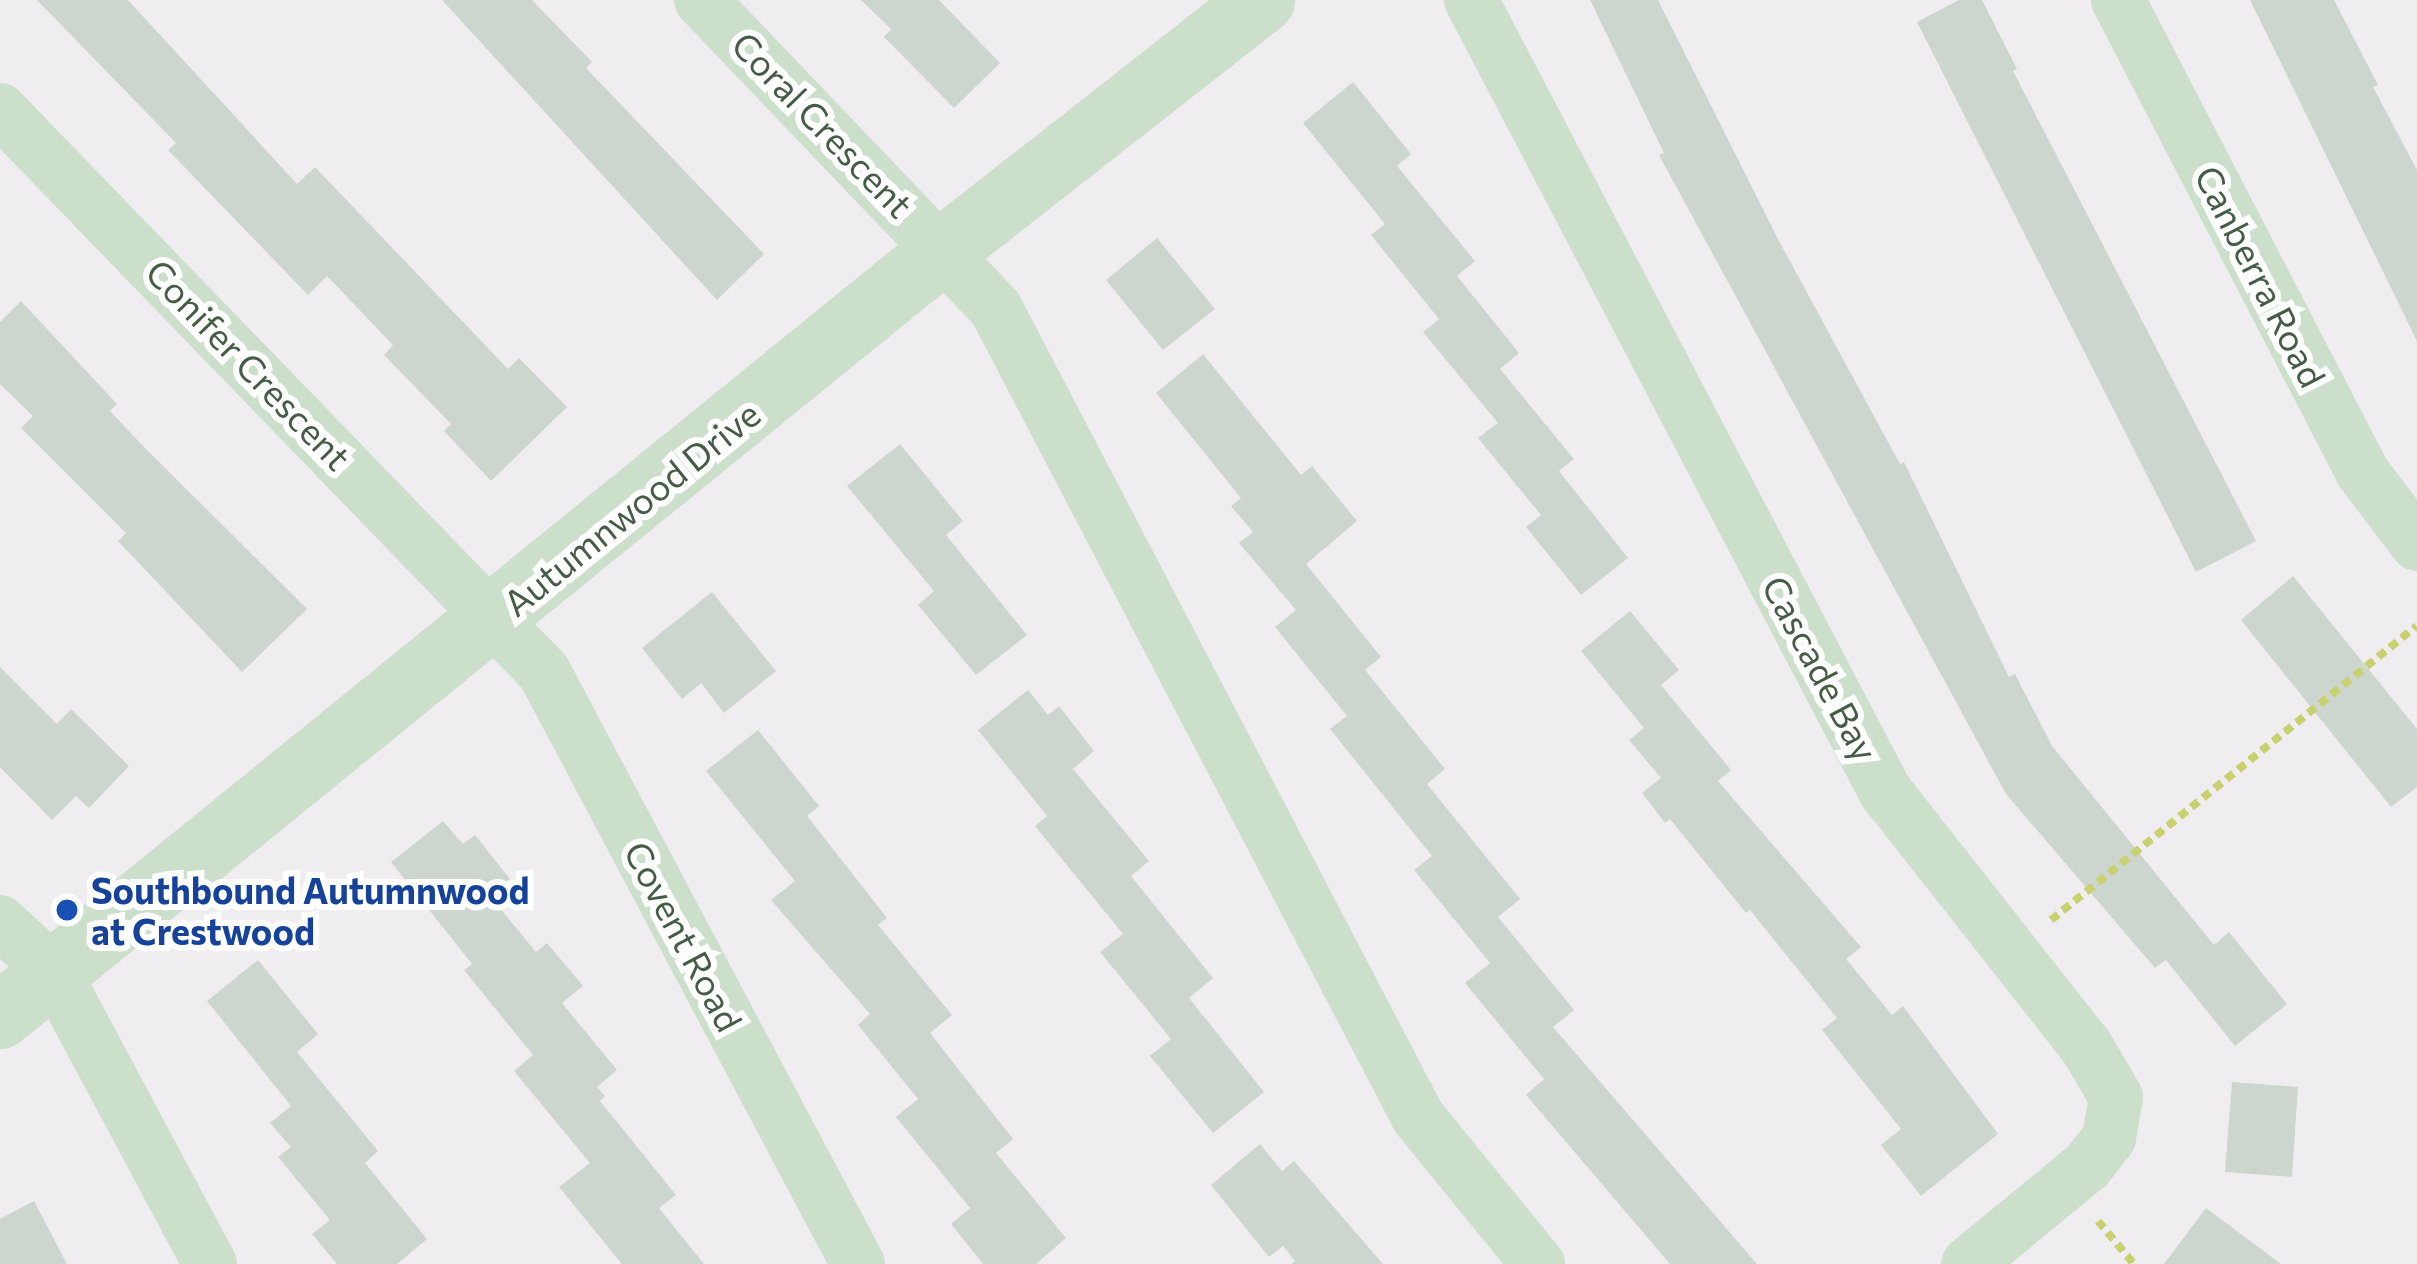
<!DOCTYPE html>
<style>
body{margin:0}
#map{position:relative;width:2417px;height:1264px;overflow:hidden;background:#efedf0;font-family:Commissioner,sans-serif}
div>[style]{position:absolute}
.building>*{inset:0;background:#ccd6ce}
.path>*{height:8px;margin-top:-4px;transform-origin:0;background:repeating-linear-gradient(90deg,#c9d06f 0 9px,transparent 0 15px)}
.minor>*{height:54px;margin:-27px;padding:0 27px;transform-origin:27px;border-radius:27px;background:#cbdfcb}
.tertiary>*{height:66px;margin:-33px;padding:0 33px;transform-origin:33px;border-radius:33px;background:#cbdfcb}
.dots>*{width:33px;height:33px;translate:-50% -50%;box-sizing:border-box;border:6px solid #fff;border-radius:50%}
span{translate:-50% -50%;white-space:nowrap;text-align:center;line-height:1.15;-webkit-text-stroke:12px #fff;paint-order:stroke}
.street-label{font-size:36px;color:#455c45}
.transit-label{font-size:36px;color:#164399;font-weight:700}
.left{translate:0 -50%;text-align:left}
</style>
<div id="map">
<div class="building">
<div style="clip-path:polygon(37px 0,128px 0,297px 184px,315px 167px,508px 369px,519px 358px,567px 407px,491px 481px,444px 431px,451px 424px,384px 355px,393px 345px,327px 276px,308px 295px,168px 150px,176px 143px)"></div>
<div style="clip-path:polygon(442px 0,532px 0,592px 62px,586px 68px,764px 254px,717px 300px)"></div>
<div style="clip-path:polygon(861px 0,939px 0,1000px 63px,954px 108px,884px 37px,891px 29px)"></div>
<div style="clip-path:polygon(1590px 0,1658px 0,1779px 241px,1900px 464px,1904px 462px,2009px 677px,2015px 674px,2052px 746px,2214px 945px,2229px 932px,2287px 1004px,2235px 1046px,2166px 960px,2155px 968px,2006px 794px,1659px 155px,1664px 153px)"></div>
<div style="clip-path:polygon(1959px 0,1982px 0,2017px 69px,2013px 71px,2256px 541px,2196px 572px,1917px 22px)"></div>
<div style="clip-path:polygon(2250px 0,2334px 0,2378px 85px,2373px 87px,2417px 170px,2417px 341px)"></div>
<div style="clip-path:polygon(1353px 82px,1411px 154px,1397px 166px,1475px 261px,1457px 276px,1519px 353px,1500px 369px,1574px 459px,1559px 471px,1628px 558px,1581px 595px,1526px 527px,1541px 515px,1478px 438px,1498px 423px,1423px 332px,1439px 319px,1371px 235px,1385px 224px,1303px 123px)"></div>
<div style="clip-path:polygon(1157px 238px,1215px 309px,1163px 350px,1106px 280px)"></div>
<div style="clip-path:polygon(21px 301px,117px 404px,110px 411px,144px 447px,307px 609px,242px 672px,118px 541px,126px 533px,21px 428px,33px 416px,0 384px,0 322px)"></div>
<div style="clip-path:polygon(1203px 354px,1301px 475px,1312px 466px,1357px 521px,1306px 564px,1381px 657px,1365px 670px,1445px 769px,1427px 784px,1520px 899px,1498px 917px,1574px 1010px,1553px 1027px,1757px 1264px,1670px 1264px,1526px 1095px,1544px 1079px,1465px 983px,1490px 963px,1414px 870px,1432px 856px,1330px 729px,1347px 716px,1275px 627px,1296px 610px,1239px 543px,1253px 532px,1231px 506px,1241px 498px,1156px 393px)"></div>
<div style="clip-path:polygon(900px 444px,963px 521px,946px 535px,1027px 635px,976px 675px,918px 605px,934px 591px,847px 486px)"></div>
<div style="clip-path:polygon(2293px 576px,2417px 729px,2417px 787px,2391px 807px,2241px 620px)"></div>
<div style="clip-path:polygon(712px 592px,776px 671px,724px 713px,701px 683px,682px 699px,642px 648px)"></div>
<div style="clip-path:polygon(1630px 611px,1679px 670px,1661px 685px,1731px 770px,1718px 781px,1861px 947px,1846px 959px,1892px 1015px,1903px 1006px,1998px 1134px,1921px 1196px,1881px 1145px,1901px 1129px,1822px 1030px,1837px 1018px,1750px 910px,1746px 913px,1670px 819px,1665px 823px,1642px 793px,1661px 778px,1629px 740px,1644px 728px,1581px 651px)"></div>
<div style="clip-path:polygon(0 667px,57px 724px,71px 709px,129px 766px,89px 808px,76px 796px,52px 820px,0 767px)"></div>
<div style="clip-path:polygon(1028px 690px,1048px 715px,1059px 706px,1094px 751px,1073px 769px,1149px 861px,1131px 876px,1213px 978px,1189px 998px,1264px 1092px,1213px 1133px,1150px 1056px,1171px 1039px,1100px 952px,1123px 934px,1035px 826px,1047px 816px,978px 730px)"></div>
<div style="clip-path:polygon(758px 730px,819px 806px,807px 816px,887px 918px,878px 925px,952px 1015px,930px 1033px,1013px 1139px,996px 1153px,1066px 1238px,1036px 1264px,983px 1264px,951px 1224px,970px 1208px,896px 1117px,918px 1099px,858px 1025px,870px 1014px,771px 900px,795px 881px,706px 771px)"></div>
<div style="clip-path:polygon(443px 821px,463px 844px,475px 835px,510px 879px,489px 895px,536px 952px,547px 943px,583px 986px,562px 1003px,617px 1070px,597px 1087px,605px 1096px,600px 1101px,676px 1195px,659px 1208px,704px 1264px,622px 1264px,559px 1187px,590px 1163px,514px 1071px,533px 1055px,464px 970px,472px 964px,391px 862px)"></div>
<div style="clip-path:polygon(258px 960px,318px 1034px,297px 1052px,378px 1151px,365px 1163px,427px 1239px,397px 1264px,337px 1264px,312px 1234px,330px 1220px,278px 1157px,291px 1147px,270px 1123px,291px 1106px,207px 1001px)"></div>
<div style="clip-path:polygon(2232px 1082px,2298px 1087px,2292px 1177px,2225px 1172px)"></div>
<div style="clip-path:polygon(1260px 1144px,1282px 1171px,1294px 1161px,1383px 1264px,1291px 1264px,1295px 1261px,1283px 1246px,1269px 1257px,1211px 1185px)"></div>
<div style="clip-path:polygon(34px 1201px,67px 1264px,0 1264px,0 1219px)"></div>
<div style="clip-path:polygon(2206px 1208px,2281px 1264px,2164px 1264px)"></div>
</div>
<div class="path">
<div style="left:2051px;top:920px;width:469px;rotate:-38.8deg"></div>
<div style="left:2098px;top:1221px;width:56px;rotate:50.1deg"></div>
</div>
<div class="minor">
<div style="left:701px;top:0;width:427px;rotate:46.3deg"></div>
<div style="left:996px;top:309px;width:912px;rotate:62.42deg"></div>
<div style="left:1418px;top:1117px;width:190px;rotate:50.8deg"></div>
<div style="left:1471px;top:0;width:893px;rotate:62.37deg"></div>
<div style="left:1885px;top:791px;width:325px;rotate:51.8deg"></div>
<div style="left:2086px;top:1046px;width:59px;rotate:59.5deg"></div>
<div style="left:2116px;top:1097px;width:42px;rotate:99.7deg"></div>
<div style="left:2109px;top:1138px;width:36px;rotate:128deg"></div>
<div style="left:2087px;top:1166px;width:154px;rotate:140.5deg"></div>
<div style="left:2118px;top:0;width:533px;rotate:62.62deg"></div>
<div style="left:2363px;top:473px;width:89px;rotate:52.7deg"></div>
<div style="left:0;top:110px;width:782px;rotate:45.93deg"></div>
<div style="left:544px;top:672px;width:670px;rotate:62.06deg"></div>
<div style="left:0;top:922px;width:74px;rotate:42.8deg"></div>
<div style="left:54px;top:972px;width:331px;rotate:61.9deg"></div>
</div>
<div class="tertiary">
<div style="left:0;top:1016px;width:1217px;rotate:-39.06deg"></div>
<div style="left:945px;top:249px;width:403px;rotate:-38.1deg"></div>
</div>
<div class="dots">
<div style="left:67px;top:910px;background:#1a4fb4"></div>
</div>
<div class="street-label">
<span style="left:823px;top:124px;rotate:46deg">Coral Crescent</span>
<span style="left:2261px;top:276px;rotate:63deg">Canberra Road</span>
<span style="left:249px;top:364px;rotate:46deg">Conifer Crescent</span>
<span style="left:631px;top:508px;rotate:-39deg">Autumnwood Drive</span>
<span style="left:1821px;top:668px;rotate:62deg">Cascade Bay</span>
<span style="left:684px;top:936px;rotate:62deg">Covent Road</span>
</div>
<div class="transit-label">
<span class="left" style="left:91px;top:910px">Southbound Autumnwood<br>at Crestwood</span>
</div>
</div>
